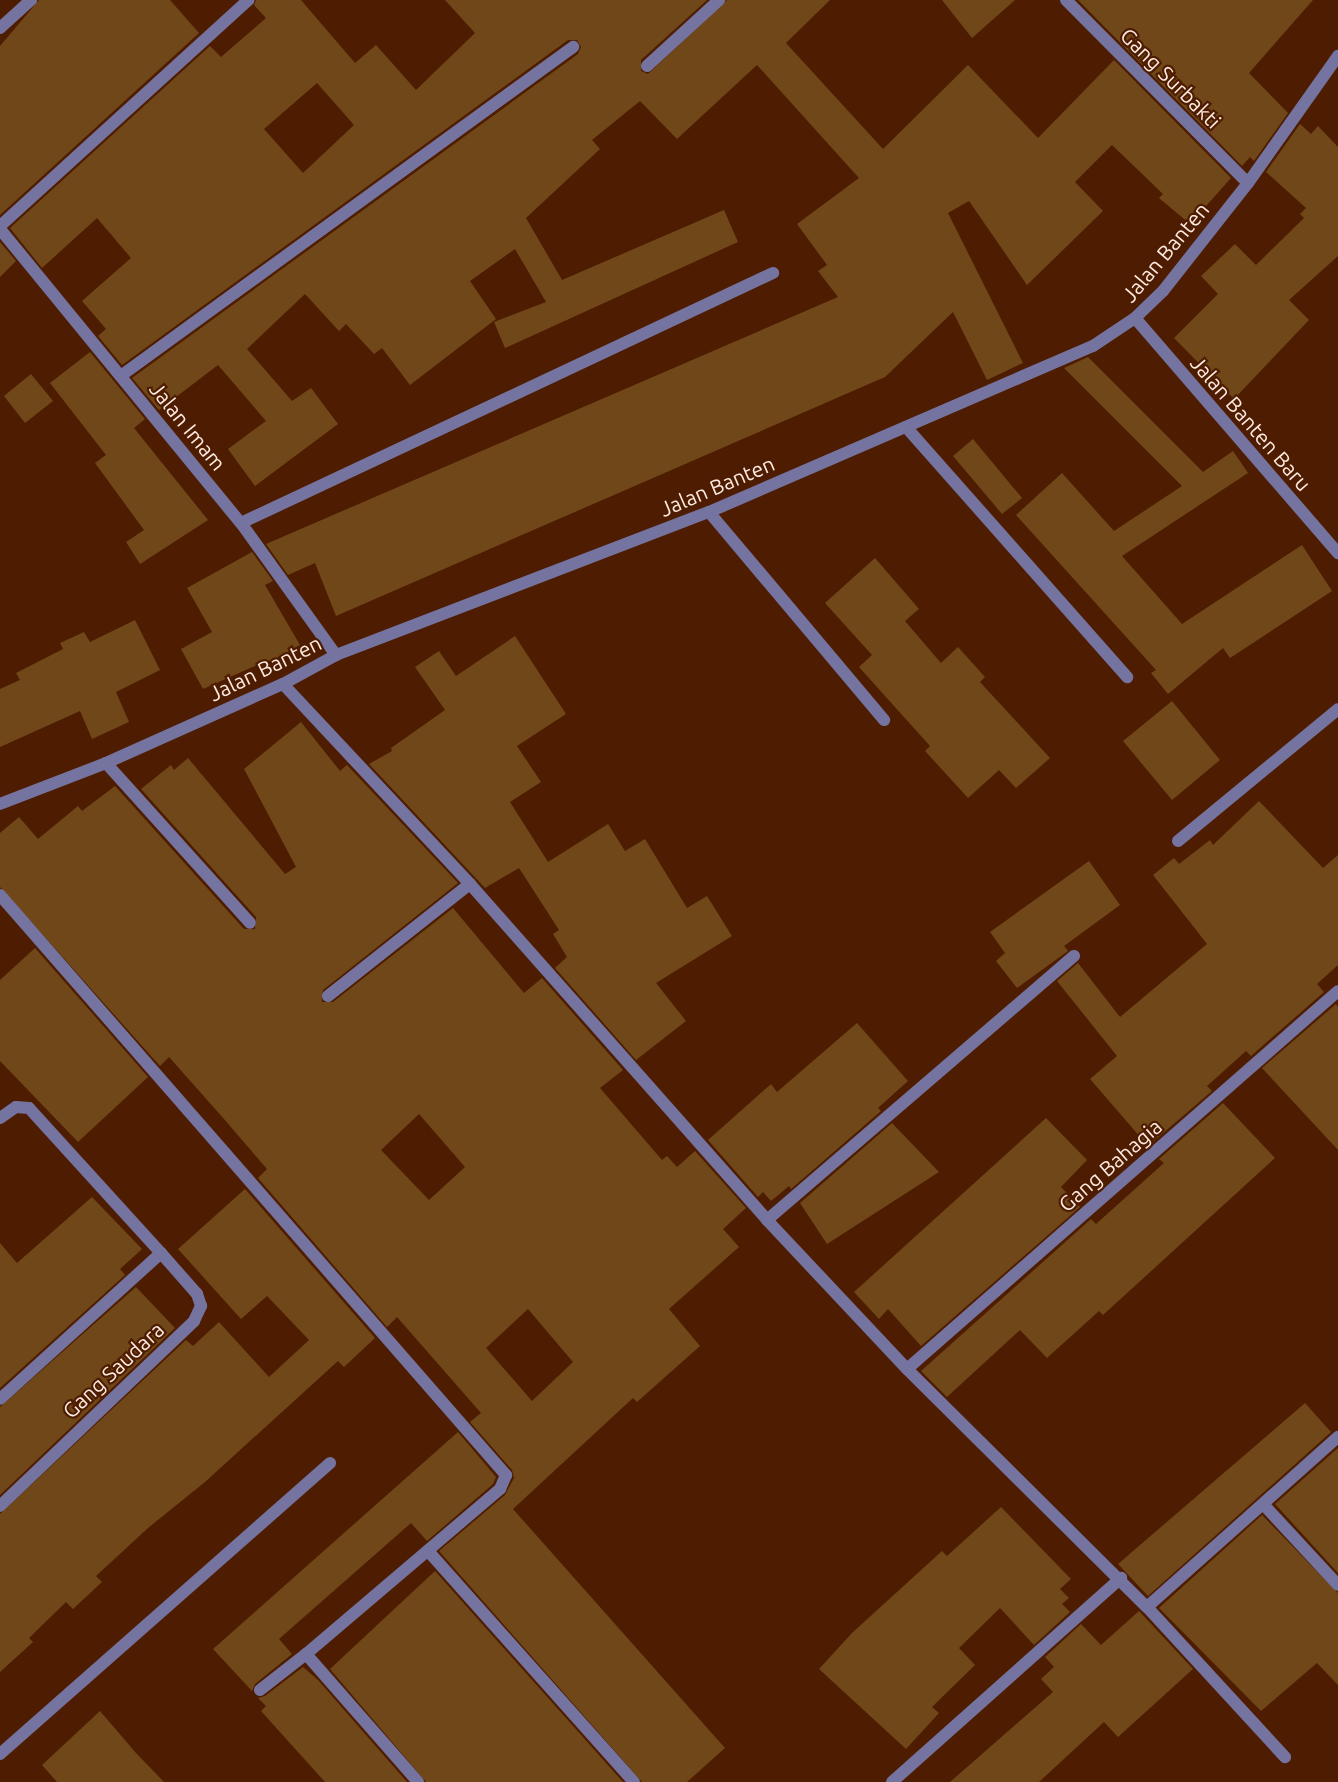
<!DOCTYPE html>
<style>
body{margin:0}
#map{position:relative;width:1338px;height:1782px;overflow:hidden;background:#4e1d01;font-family:Ubuntu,sans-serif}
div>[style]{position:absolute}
.building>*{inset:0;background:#704718}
.service>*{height:12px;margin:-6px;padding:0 6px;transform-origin:6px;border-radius:6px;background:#7573a0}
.minor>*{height:12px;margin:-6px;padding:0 6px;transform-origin:6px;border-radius:6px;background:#7573a0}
span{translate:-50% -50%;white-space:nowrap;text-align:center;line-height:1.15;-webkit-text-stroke:4.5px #4e1d01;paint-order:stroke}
.street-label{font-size:21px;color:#feeae1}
</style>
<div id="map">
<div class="building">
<div style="clip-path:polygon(39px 0,170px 0,199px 33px,0 215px,0 46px)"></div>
<div style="clip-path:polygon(evenodd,256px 0,301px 0,355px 63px,376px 45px,416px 90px,475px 33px,445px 0,707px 0,641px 60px,641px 71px,648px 74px,727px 0,830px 0,786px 43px,883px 149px,968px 65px,1038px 138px,1114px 60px,1231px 178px,1190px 224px,1159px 198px,1163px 194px,1112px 145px,1075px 182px,1103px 211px,1027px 285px,969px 201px,948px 213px,1023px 363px,987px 380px,953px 312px,885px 377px,336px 616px,315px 563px,288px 575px,266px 544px,838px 297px,818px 271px,827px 265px,797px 224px,859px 178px,757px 65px,677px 139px,640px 101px,592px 140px,600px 149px,526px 218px,562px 280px,724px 210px,738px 242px,505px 348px,494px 322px,546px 302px,515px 249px,470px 281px,496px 319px,410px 385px,382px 348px,374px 354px,346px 324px,339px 331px,305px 294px,247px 349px,292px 401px,311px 388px,338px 424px,255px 486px,228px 449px,266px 421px,218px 365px,159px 410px,132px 378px,578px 54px,581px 47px,577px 40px,568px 40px,122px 365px,98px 336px,106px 329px,82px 301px,131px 258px,97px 218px,42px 268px,10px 228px,210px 46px,221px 57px,266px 18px,254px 5px,256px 0,317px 83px,354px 125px,303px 173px,264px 129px,317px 83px)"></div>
<div style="clip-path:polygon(942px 0,1015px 0,972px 38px)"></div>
<div style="clip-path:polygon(1078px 0,1313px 0,1249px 73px,1288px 113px,1254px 161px,1250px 157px,1242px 166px)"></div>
<div style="clip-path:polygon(1300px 124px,1311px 134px,1318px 126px,1338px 147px,1338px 256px,1289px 300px,1309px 320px,1234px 399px,1174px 338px,1218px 294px,1201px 276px,1235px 244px,1256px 265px,1304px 218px,1300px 214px,1306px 208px,1266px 172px)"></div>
<div style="clip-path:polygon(0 242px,16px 261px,0 277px)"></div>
<div style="clip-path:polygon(90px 352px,145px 419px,134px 428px,208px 520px,140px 564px,126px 542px,144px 530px,95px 463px,106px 455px,50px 383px)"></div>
<div style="clip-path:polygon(1088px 357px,1203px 472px,1233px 451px,1248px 473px,1122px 556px,1182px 624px,1302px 545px,1332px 591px,1230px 658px,1223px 648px,1168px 694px,1151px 673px,1156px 670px,1016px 515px,1062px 473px,1114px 531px,1182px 486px,1064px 368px)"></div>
<div style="clip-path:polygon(31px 374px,53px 401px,25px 423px,4px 396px)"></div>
<div style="clip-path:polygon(973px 439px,1022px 498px,1002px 514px,953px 456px)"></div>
<div style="clip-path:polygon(252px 552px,273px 581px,265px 585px,300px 645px,259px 668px,257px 665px,203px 689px,181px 649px,212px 632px,187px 588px)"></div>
<div style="clip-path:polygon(875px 558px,919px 609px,905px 621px,941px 663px,958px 647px,985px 677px,980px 682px,1050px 758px,1016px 788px,999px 770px,968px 798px,925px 751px,930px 746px,859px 667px,872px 655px,825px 603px)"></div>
<div style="clip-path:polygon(135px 620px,160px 670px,116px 692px,129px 722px,92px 739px,80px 711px,0 747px,0 689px,20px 680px,16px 673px,63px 649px,60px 643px,84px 632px,90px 642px)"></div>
<div style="clip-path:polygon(515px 636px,566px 714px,517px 746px,541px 782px,510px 802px,548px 862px,608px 824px,625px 851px,645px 839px,687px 908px,707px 896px,732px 936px,656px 983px,686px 1021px,636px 1060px,555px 968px,567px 957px,553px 934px,559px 930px,519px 868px,485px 888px,369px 764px,392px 751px,391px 748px,445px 710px,415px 667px,439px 651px,456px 676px)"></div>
<div style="clip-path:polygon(1172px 701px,1220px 760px,1172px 800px,1123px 741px)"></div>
<div style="clip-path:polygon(evenodd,301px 722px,340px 771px,347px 765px,458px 883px,323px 990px,322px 1002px,333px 1002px,453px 908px,524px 993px,542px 978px,623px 1070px,600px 1088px,662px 1160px,667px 1156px,677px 1167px,695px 1151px,746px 1208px,723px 1229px,739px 1247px,669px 1309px,700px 1346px,637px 1402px,633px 1398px,513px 1509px,725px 1748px,687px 1782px,642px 1782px,439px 1551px,505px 1495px,514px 1478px,512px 1470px,470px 1422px,481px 1413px,397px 1317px,387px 1327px,258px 1178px,267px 1169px,224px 1119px,169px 1057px,160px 1066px,0 887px,0 833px,19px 817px,38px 839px,78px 806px,82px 811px,115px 786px,244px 929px,255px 929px,256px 917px,141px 789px,171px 765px,174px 770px,188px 758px,285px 874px,296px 867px,244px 769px,301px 722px,419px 1114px,465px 1167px,429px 1200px,381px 1150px,419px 1114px,301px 722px,528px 1309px,573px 1362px,532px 1401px,486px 1348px,528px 1309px)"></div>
<div style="clip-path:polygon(1259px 801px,1323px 868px,1338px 855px,1338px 965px,1317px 984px,1324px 992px,1251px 1056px,1246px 1051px,1207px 1086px,1212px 1091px,1148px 1146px,1090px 1079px,1117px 1056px,1057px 981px,1078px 963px,1120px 1017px,1207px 944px,1153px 875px,1174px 858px,1179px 864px,1210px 840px,1213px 845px)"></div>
<div style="clip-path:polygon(1089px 861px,1120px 905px,1064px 946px,1068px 951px,1017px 988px,996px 961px,1005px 953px,990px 932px)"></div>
<div style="clip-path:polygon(35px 948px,148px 1077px,78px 1142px,0 1061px,0 980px)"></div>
<div style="clip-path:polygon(1336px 1004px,1338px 1007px,1338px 1150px,1262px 1068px)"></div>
<div style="clip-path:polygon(857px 1023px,908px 1081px,878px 1108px,881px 1111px,791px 1189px,789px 1186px,771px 1201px,763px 1192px,758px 1197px,708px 1140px,771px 1084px,777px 1092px)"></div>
<div style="clip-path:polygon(1223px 1103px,1275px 1158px,1103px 1315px,1099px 1311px,1047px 1358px,1020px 1330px,947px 1397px,921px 1371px,1091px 1219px,1096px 1224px,1164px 1163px,1159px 1159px)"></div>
<div style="clip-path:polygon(1046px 1118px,1087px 1160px,1061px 1187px,1080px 1207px,921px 1346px,888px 1309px,879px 1319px,854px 1292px)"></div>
<div style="clip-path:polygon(892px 1123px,939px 1172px,827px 1244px,800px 1203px)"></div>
<div style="clip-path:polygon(245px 1189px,375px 1338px,344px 1367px,338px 1361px,205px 1482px,148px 1528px,96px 1576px,102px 1582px,73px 1609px,66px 1602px,29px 1638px,33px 1642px,0 1672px,0 1514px,186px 1340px,193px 1346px,219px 1322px,269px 1377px,309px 1340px,267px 1296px,241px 1319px,178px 1249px)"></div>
<div style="clip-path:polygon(92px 1197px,142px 1249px,120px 1269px,125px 1275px,0 1388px,0 1243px,17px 1263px)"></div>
<div style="clip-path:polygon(136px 1287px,175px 1328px,0 1495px,0 1407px)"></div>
<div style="clip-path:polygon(1305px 1403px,1331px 1432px,1148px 1596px,1118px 1564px)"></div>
<div style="clip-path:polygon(458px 1432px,496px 1477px,493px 1484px,427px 1541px,411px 1523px,279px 1639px,292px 1654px,255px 1684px,252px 1691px,213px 1649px)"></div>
<div style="clip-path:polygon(1338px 1448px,1338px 1573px,1275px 1504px)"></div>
<div style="clip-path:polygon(1001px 1507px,1071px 1579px,1060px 1589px,1069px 1598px,1062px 1604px,1070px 1612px,1034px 1645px,1000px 1608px,959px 1648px,975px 1665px,932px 1707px,939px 1713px,906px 1749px,819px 1669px,852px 1633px,942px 1551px,947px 1556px)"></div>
<div style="clip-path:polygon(1262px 1515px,1338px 1593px,1338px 1685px,1317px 1663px,1261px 1711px,1159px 1608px)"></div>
<div style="clip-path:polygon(435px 1571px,623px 1782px,426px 1782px,330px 1669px)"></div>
<div style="clip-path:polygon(1139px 1611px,1193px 1669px,1118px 1737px,1104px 1722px,1039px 1782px,950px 1782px,1053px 1692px,1041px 1679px,1054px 1667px,1045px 1657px,1081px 1624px,1101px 1645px)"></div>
<div style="clip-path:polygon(303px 1667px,318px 1680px,407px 1782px,325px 1782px,261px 1711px,266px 1706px,258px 1698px,265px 1696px)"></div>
<div style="clip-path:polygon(100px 1711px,136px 1753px,164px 1782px,57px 1782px,42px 1765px)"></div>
</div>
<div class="service">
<div style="left:1178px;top:841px;width:207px;rotate:-39.5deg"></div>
</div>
<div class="minor">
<div style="left:1066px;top:0;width:258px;rotate:45.2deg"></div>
<div style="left:0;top:28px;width:42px;rotate:-42.1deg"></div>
<div style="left:647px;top:66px;width:98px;rotate:-42.5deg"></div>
<div style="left:0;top:226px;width:336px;rotate:-42.3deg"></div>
<div style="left:0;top:229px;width:380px;rotate:50.7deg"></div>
<div style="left:241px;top:523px;width:163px;rotate:54.3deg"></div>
<div style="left:1135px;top:318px;width:311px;rotate:49.2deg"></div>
<div style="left:122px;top:375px;width:558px;rotate:-36.03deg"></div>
<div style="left:906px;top:427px;width:334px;rotate:48.5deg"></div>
<div style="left:709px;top:512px;width:272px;rotate:49.9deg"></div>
<div style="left:241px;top:523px;width:588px;rotate:-25.17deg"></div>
<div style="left:283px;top:684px;width:274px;rotate:46.9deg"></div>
<div style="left:470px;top:884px;width:448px;rotate:48.5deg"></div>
<div style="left:767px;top:1220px;width:204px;rotate:46.8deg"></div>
<div style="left:907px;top:1369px;width:338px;rotate:44.8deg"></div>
<div style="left:1147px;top:1607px;width:256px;rotate:-41.7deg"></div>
<div style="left:106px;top:763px;width:215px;rotate:48deg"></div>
<div style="left:0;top:804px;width:114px;rotate:-21.1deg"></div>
<div style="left:106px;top:763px;width:194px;rotate:-24.1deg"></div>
<div style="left:283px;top:684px;width:60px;rotate:-28.7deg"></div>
<div style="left:336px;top:655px;width:399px;rotate:-21deg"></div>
<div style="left:709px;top:512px;width:418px;rotate:-23.4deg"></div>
<div style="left:1093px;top:346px;width:50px;rotate:-33.7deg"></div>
<div style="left:1135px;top:318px;width:39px;rotate:-44deg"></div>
<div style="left:1163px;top:291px;width:137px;rotate:-51.8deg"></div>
<div style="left:1248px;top:183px;width:156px;rotate:-54.7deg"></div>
<div style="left:0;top:895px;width:770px;rotate:48.9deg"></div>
<div style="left:506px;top:1475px;width:15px;rotate:113deg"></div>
<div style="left:500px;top:1489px;width:255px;rotate:139.6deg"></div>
<div style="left:306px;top:1654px;width:170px;rotate:48.8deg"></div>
<div style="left:328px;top:996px;width:181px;rotate:-38.3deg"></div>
<div style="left:0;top:1118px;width:19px;rotate:-35deg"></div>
<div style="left:16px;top:1107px;width:13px;rotate:4deg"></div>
<div style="left:29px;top:1108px;width:196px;rotate:47.7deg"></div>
<div style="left:161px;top:1253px;width:217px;rotate:137.8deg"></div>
<div style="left:767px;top:1220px;width:405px;rotate:-40.7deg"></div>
<div style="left:907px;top:1369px;width:573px;rotate:-41.25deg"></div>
<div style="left:1263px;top:1504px;width:110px;rotate:47.2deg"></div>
<div style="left:0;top:1506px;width:268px;rotate:-43.6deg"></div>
<div style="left:194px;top:1321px;width:17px;rotate:-65deg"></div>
<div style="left:201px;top:1306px;width:13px;rotate:-108deg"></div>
<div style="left:197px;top:1294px;width:55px;rotate:-131.3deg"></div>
<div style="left:429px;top:1552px;width:308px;rotate:48.3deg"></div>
<div style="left:1147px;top:1607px;width:204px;rotate:47.4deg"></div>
<div style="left:260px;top:1690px;width:58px;rotate:-38deg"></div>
<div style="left:0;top:1754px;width:440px;rotate:-41.4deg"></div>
<div style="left:892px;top:1782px;width:307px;rotate:-41.7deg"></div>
</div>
<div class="street-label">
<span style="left:1171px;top:78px;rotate:45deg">Gang Surbakti</span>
<span style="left:1165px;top:252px;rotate:-50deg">Jalan Banten</span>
<span style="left:1251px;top:423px;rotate:49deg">Jalan Banten Baru</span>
<span style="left:188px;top:426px;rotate:51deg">Jalan Imam</span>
<span style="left:717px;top:486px;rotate:-23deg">Jalan Banten</span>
<span style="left:265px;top:668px;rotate:-26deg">Jalan Banten</span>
<span style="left:1110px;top:1165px;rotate:-41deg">Gang Bahagia</span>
<span style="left:113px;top:1370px;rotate:-43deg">Gang Saudara</span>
</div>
</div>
